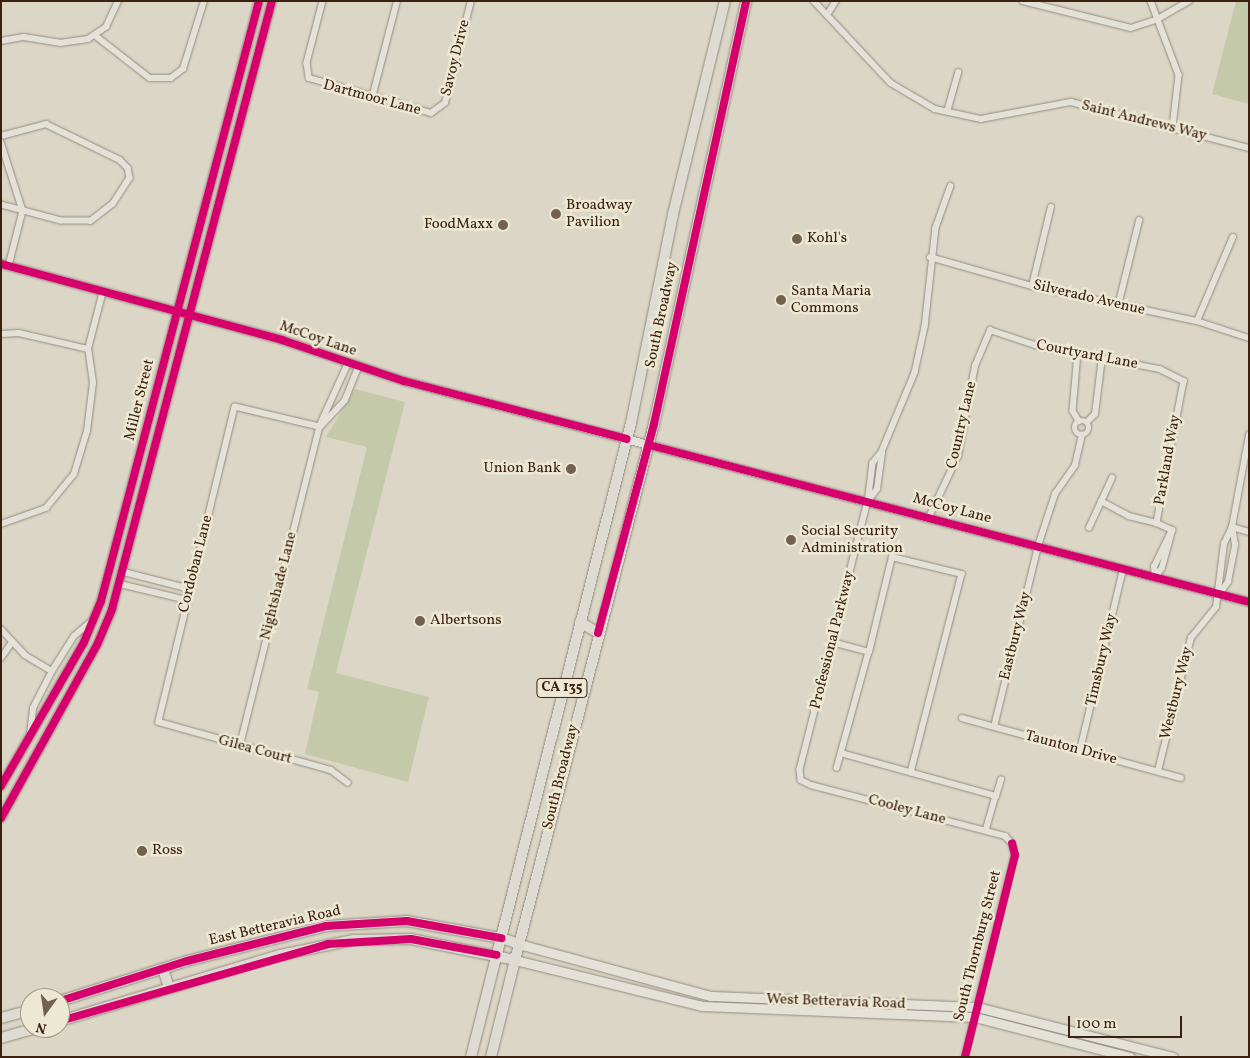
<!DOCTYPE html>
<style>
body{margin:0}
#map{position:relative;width:1250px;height:1058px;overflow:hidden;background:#dbd6c5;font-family:Vollkorn,serif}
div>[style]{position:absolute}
.green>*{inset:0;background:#c4caa9}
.roads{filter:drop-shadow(0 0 1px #938c81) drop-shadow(0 0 1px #938c81)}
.minor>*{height:5.5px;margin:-2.75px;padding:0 2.75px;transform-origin:2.75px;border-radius:2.75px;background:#e4e1d8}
.minor>.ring{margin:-2.75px;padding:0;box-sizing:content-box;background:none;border:5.5px solid #e4e1d8;border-radius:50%}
.tertiary>*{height:8px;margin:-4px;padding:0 4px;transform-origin:4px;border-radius:4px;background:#e4e1d8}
.secondary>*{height:9px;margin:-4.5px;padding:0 4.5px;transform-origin:4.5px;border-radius:4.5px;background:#e4e1d8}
.primary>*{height:10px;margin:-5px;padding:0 5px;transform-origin:5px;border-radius:5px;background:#dedcd2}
.trunk>*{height:10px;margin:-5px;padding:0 5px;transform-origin:5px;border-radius:5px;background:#dedcd2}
.cycleway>*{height:8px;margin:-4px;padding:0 4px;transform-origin:4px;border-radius:4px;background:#d6006c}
.dots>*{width:14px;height:14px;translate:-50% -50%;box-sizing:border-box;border:2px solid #ede8d3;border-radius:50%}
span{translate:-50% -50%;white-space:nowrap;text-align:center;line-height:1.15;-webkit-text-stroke:5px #ede8d3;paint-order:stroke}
.shield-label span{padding:1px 4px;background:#ede8d3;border:1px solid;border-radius:4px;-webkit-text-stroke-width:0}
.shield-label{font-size:14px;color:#3c2010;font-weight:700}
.street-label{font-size:15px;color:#3c2010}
.poi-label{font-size:15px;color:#3c2010}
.left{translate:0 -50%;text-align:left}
.right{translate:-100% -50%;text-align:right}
.frame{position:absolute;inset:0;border:2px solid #3c2010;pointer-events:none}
.north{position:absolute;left:20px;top:988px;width:50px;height:50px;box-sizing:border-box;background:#ede8d3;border:1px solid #a69885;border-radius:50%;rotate:194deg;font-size:14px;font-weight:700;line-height:20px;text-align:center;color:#3c2010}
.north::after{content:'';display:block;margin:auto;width:18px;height:22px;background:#74604f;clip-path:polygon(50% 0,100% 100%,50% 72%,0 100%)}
.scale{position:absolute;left:1068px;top:1016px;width:114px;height:22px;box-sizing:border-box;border:2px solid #3c2010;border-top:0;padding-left:6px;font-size:15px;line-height:18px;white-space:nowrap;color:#3c2010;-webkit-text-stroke:4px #ede8d3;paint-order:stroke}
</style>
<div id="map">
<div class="green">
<div style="clip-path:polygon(1236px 1px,1249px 1px,1249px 104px,1212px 94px)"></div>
<div style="clip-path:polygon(355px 389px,405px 402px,336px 673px,429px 697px,408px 782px,305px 754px,319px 692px,307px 689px,367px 447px,326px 437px)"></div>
</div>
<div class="roads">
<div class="minor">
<div style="left:323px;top:1px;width:64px;rotate:104.5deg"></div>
<div style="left:307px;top:63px;width:15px;rotate:82deg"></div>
<div style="left:309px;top:78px;width:127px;rotate:16deg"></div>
<div style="left:431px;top:113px;width:17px;rotate:-36deg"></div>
<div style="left:445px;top:103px;width:105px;rotate:-75.7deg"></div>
<div style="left:814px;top:1px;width:112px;rotate:46.8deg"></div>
<div style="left:891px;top:83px;width:51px;rotate:30.6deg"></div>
<div style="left:935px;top:109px;width:47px;rotate:12.3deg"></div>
<div style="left:981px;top:119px;width:92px;rotate:-10.7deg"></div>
<div style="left:1071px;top:102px;width:184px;rotate:14.5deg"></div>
<div style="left:1023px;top:1px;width:111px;rotate:14deg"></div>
<div style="left:1131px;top:28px;width:28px;rotate:-18deg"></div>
<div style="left:1158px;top:19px;width:36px;rotate:-30deg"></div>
<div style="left:1151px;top:1px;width:79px;rotate:69.3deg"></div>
<div style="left:1179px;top:75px;width:53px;rotate:96.5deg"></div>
<div style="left:829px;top:12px;width:13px;rotate:-58deg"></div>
<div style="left:96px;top:36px;width:68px;rotate:37.9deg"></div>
<div style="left:150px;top:78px;width:21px"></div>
<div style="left:171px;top:78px;width:15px;rotate:-37deg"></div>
<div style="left:183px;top:69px;width:71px;rotate:-72.8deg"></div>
<div style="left:1px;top:41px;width:23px;rotate:-10deg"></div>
<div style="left:24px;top:37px;width:36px;rotate:9deg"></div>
<div style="left:60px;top:43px;width:28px;rotate:-8deg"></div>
<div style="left:88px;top:39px;width:22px;rotate:-34deg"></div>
<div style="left:106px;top:27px;width:29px;rotate:-65deg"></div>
<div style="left:372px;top:98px;width:100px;rotate:-75.5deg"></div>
<div style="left:947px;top:112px;width:41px;rotate:-74.2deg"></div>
<div style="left:1px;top:136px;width:47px;rotate:-14.9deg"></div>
<div style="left:46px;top:124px;width:82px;rotate:25.9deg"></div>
<div style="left:120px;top:160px;width:11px;rotate:45deg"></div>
<div style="left:128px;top:168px;width:10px;rotate:79deg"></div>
<div style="left:130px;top:178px;width:31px;rotate:123deg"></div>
<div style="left:113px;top:204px;width:28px;rotate:142deg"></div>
<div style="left:91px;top:221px;width:30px;rotate:180deg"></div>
<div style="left:61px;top:221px;width:62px;rotate:-165.1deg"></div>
<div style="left:1px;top:142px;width:72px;rotate:72.3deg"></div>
<div style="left:23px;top:211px;width:57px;rotate:104.3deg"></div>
<div style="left:951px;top:186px;width:45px;rotate:109.7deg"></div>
<div style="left:936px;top:228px;width:100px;rotate:96.3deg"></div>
<div style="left:925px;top:327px;width:47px;rotate:102.3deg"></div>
<div style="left:915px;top:373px;width:86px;rotate:112.7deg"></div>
<div style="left:882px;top:452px;width:14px;rotate:129deg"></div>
<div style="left:873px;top:463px;width:38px;rotate:97deg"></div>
<div style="left:868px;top:501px;width:277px;rotate:104.2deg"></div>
<div style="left:800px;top:770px;width:10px;rotate:84deg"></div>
<div style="left:801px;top:780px;width:11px;rotate:27deg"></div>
<div style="left:811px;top:785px;width:201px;rotate:14.7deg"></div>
<div style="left:1005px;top:836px;width:10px;rotate:45deg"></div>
<div style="left:1012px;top:843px;width:12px;rotate:76deg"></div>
<div style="left:1015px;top:855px;width:208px;rotate:103.9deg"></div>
<div style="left:930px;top:257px;width:106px;rotate:15.9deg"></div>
<div style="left:1032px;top:286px;width:169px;rotate:12deg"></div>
<div style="left:1197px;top:321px;width:55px;rotate:18.1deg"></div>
<div style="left:1032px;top:286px;width:81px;rotate:-76.5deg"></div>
<div style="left:1118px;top:306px;width:88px;rotate:-76.1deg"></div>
<div style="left:1197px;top:321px;width:91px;rotate:-66.8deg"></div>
<div style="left:1px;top:334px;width:18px;rotate:-3deg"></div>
<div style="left:19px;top:333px;width:71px;rotate:13.1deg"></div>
<div style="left:1078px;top:353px;width:58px;rotate:94.9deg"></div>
<div style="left:1073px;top:411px;width:12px;rotate:59deg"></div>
<div class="ring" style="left:1075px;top:421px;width:8.5px;height:8.5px"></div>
<div style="left:1087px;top:422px;width:11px;rotate:-45deg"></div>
<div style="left:1095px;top:414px;width:56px;rotate:-82.9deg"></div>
<div style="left:321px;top:426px;width:35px;rotate:-47deg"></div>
<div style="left:345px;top:400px;width:35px;rotate:-68deg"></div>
<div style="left:319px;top:427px;width:86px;rotate:-166.6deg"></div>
<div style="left:235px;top:407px;width:324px;rotate:103.6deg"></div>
<div style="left:159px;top:722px;width:179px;rotate:15.6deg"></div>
<div style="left:331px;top:770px;width:21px;rotate:37deg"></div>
<div style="left:868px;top:501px;width:15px;rotate:-53deg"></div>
<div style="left:877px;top:489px;width:37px;rotate:-82deg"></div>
<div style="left:1101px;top:501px;width:32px;rotate:28deg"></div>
<div style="left:1129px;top:516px;width:29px;rotate:14deg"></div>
<div style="left:929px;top:517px;width:68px;rotate:-64.6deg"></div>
<div style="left:958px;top:456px;width:92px;rotate:-79.3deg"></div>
<div style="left:975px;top:366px;width:39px;rotate:-67deg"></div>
<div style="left:990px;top:330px;width:47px;rotate:18.4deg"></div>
<div style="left:1035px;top:345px;width:127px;rotate:10.9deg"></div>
<div style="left:1160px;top:369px;width:27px;rotate:27deg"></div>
<div style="left:1184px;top:381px;width:145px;rotate:100.8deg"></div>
<div style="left:1157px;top:523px;width:17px;rotate:25deg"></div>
<div style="left:1px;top:524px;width:48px;rotate:-19.6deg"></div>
<div style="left:46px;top:508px;width:44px;rotate:-50.5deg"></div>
<div style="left:74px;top:474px;width:45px;rotate:-73.2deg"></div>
<div style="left:87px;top:431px;width:48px;rotate:-82.9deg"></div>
<div style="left:93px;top:383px;width:34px;rotate:-98deg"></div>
<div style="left:88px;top:349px;width:60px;rotate:-75.5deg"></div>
<div style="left:1232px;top:527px;width:18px;rotate:16deg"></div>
<div style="left:1089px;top:528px;width:55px;rotate:-65.3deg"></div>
<div style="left:124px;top:572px;width:68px;rotate:14.4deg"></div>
<div style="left:1155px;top:577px;width:10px;rotate:-96deg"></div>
<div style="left:1154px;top:567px;width:41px;rotate:-64.1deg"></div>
<div style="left:1155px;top:577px;width:11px;rotate:-52deg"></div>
<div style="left:1162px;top:568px;width:39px;rotate:-75deg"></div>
<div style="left:120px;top:584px;width:69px;rotate:13.4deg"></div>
<div style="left:1219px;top:594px;width:15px;rotate:-53deg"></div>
<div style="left:1228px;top:582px;width:38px;rotate:-79deg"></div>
<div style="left:1235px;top:545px;width:18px;rotate:-99deg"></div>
<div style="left:1px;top:629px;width:35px;rotate:47deg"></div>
<div style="left:25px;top:655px;width:31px;rotate:31deg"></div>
<div style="left:832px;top:642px;width:38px;rotate:15deg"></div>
<div style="left:869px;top:652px;width:120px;rotate:105.4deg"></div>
<div style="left:869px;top:652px;width:98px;rotate:-76.4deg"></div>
<div style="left:892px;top:557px;width:72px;rotate:13.7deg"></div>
<div style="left:962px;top:574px;width:205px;rotate:104.4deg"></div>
<div style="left:1px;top:658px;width:19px;rotate:-55deg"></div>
<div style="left:962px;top:718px;width:227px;rotate:15.3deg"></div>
<div style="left:994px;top:727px;width:186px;rotate:-76.3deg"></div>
<div style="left:1038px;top:546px;width:55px;rotate:-71.9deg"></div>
<div style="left:1055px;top:494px;width:35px;rotate:-55deg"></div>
<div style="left:1075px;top:465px;width:31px;rotate:-77deg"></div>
<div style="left:30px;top:734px;width:26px;rotate:-83deg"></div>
<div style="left:33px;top:708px;width:42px;rotate:-62.8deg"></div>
<div style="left:52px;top:671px;width:41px;rotate:-57.8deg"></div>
<div style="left:74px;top:636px;width:25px;rotate:-40deg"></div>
<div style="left:240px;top:745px;width:328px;rotate:-76deg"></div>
<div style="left:319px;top:427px;width:70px;rotate:-65.6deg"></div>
<div style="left:1080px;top:750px;width:186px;rotate:-76.6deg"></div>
<div style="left:841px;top:753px;width:161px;rotate:15.5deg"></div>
<div style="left:996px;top:796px;width:36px;rotate:106deg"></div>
<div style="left:1158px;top:771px;width:137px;rotate:-76.1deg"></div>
<div style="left:1191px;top:638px;width:40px;rotate:-51deg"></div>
<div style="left:1216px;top:607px;width:64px;rotate:-82.8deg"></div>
<div style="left:1224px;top:544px;width:19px;rotate:-65deg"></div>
<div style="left:1232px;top:527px;width:94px;rotate:-79.5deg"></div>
<div style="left:996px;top:796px;width:17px;rotate:-73deg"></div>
</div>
<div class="tertiary">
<div style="left:1px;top:264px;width:291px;rotate:15.1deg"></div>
<div style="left:282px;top:340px;width:129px;rotate:18.6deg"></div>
<div style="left:404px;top:381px;width:873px;rotate:14.66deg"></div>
<div style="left:1px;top:786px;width:166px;rotate:-60deg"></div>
<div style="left:84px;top:642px;width:44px;rotate:-67.5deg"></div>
<div style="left:101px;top:601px;width:620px;rotate:-75.25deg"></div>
<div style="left:1px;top:818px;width:198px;rotate:-61deg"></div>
<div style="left:97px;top:645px;width:39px;rotate:-67deg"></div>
<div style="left:112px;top:609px;width:629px;rotate:-75.26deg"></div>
</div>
<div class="secondary">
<div style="left:519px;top:944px;width:199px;rotate:15.2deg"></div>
<div style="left:711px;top:996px;width:266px;rotate:2.4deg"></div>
<div style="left:977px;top:1007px;width:202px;rotate:14.3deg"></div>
<div style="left:515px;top:960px;width:193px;rotate:13.8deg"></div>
<div style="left:702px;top:1006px;width:273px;rotate:2.3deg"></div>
<div style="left:975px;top:1017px;width:160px;rotate:14.5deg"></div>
</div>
<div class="primary">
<div style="left:471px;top:1057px;width:123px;rotate:-75.9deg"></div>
<div style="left:501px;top:938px;width:19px;rotate:18deg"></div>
<div style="left:491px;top:1057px;width:100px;rotate:-76.1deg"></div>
</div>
<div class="trunk">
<div style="left:580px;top:622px;width:21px;rotate:31deg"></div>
<div style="left:163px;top:969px;width:20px;rotate:72deg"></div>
<div style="left:60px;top:1001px;width:133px;rotate:-17.5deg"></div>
<div style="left:187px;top:961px;width:143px;rotate:-14.1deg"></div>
<div style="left:326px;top:926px;width:81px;rotate:-3.5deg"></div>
<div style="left:407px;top:921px;width:96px;rotate:10.3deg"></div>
<div style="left:501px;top:938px;width:531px;rotate:-75.83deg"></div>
<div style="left:631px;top:423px;width:213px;rotate:-78.6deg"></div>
<div style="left:673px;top:214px;width:219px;rotate:-76.3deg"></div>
<div style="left:1px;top:1018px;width:30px;rotate:-15deg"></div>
<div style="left:60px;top:1021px;width:230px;rotate:-16.7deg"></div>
<div style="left:280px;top:955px;width:75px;rotate:-11.6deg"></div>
<div style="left:353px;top:940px;width:58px;rotate:-1deg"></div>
<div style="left:411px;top:939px;width:106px;rotate:11.4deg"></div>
<div style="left:515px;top:960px;width:554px;rotate:-75.46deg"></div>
<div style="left:654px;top:424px;width:433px;rotate:-77.7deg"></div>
<div style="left:1px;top:1038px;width:35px;rotate:-16deg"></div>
</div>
</div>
<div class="cycleway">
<div style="left:1px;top:264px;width:291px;rotate:15.1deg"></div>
<div style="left:282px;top:340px;width:129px;rotate:18.6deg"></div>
<div style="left:404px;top:381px;width:230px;rotate:14.6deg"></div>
<div style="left:649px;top:445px;width:620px;rotate:14.66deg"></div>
<div style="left:598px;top:633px;width:216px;rotate:-75deg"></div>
<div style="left:654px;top:424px;width:433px;rotate:-77.7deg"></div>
<div style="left:1px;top:786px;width:166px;rotate:-60deg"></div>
<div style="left:84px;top:642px;width:44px;rotate:-67.5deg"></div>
<div style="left:101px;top:601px;width:620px;rotate:-75.25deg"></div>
<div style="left:1px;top:818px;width:198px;rotate:-61deg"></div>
<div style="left:97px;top:645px;width:39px;rotate:-67deg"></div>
<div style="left:112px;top:609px;width:629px;rotate:-75.26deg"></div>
<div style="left:60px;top:1001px;width:133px;rotate:-17.5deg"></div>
<div style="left:187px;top:961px;width:143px;rotate:-14.1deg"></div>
<div style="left:326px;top:926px;width:81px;rotate:-3.5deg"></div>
<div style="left:407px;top:921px;width:96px;rotate:10.3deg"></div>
<div style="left:60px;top:1021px;width:279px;rotate:-16deg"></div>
<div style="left:328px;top:944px;width:83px;rotate:-3.4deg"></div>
<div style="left:411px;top:939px;width:87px;rotate:10.5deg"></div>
<div style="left:965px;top:1057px;width:208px;rotate:-76.1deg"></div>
<div style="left:1015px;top:855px;width:12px;rotate:-104deg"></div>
</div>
<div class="dots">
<div style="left:556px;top:214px;background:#74604f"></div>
<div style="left:503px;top:225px;background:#74604f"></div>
<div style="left:797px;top:239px;background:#74604f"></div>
<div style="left:781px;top:300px;background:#74604f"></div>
<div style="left:571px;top:469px;background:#74604f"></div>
<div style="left:791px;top:540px;background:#74604f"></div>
<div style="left:420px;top:621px;background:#74604f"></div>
<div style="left:142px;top:851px;background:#74604f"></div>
</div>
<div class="shield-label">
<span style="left:562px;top:688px">CA 135</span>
</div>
<div class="street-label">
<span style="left:456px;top:58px;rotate:-76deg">Savoy Drive</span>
<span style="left:372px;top:98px;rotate:15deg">Dartmoor Lane</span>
<span style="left:1144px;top:121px;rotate:14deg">Saint Andrews Way</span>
<span style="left:1089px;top:298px;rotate:13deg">Silverado Avenue</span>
<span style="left:662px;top:315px;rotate:-78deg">South Broadway</span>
<span style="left:318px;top:339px;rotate:19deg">McCoy Lane</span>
<span style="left:1087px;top:355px;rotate:11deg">Courtyard Lane</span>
<span style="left:140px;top:400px;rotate:-76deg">Miller Street</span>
<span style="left:962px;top:425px;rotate:-77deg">Country Lane</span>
<span style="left:1168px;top:460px;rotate:-80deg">Parkland Way</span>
<span style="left:952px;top:509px;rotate:15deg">McCoy Lane</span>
<span style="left:196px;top:564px;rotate:-76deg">Cordoban Lane</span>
<span style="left:279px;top:586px;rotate:-76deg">Nightshade Lane</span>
<span style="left:1016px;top:636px;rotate:-76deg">Eastbury Way</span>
<span style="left:833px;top:640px;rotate:-76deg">Professional Parkway</span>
<span style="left:1102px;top:660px;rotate:-77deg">Timsbury Way</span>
<span style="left:1177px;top:693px;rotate:-76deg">Westbury Way</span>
<span style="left:1071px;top:748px;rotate:15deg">Taunton Drive</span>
<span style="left:255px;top:750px;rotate:15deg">Gilea Court</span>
<span style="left:561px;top:777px;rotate:-76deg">South Broadway</span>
<span style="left:907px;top:810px;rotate:15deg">Cooley Lane</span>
<span style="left:275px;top:926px;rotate:-13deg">East Betteravia Road</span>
<span style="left:978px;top:946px;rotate:-76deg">South Thornburg Street</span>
<span style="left:836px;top:1002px;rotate:2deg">West Betteravia Road</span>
</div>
<div class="poi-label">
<span class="left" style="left:566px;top:214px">Broadway<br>Pavilion</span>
<span class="right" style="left:493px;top:225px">FoodMaxx</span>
<span class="left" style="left:807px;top:239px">Kohl's</span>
<span class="left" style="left:791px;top:300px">Santa Maria<br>Commons</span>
<span class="right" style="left:561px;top:469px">Union Bank</span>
<span class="left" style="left:801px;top:540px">Social Security<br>Administration</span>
<span class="left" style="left:430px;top:621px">Albertsons</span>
<span class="left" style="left:152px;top:851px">Ross</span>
</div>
<div class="frame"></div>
<div class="north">N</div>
<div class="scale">100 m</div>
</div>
